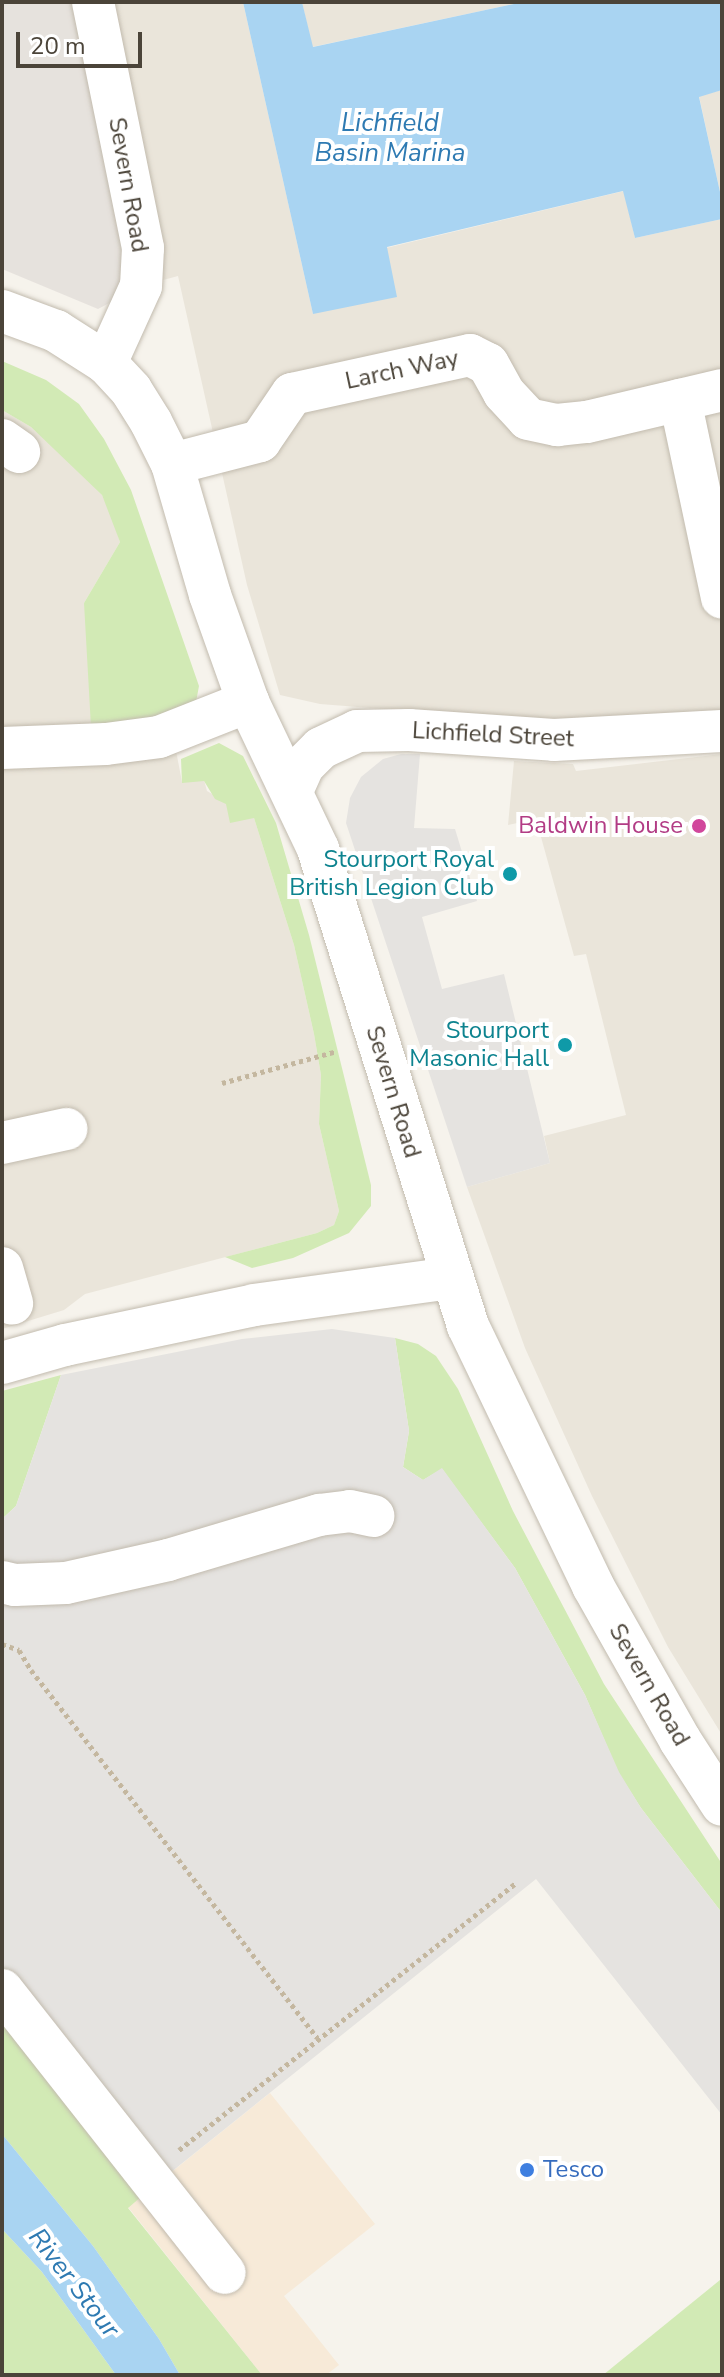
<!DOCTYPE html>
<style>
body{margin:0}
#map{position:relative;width:724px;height:2377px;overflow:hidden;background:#f6f3ec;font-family:"Nunito Sans",sans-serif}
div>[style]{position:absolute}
.residential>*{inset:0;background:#eae5da}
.commercial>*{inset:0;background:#f7ead8}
.industrial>*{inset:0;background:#e6e2dd}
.green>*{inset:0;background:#d2eab5}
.parking>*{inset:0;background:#e5e3e0}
.water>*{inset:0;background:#a9d4f2}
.path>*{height:5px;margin-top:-2.5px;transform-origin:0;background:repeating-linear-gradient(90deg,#c4b79f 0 4px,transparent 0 8px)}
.roads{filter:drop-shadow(0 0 2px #c2bbae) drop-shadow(0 0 2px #c2bbae)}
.minor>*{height:42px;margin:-21px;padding:0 21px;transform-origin:21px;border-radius:21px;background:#fff}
.dots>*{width:22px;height:22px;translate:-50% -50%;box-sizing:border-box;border:4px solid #fff;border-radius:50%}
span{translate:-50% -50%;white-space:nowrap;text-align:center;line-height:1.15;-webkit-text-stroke:8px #fff;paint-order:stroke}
.street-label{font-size:24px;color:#4b4439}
.hotel-label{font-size:24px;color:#b23c85}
.right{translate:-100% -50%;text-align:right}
.culture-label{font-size:24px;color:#0d838f}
.shop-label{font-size:24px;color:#366cbe}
.left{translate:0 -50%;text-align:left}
.water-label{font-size:26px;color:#2e7ab2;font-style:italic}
.frame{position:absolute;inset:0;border:4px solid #4b4439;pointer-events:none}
.scale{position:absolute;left:16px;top:32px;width:126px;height:36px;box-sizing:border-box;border:4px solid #4b4439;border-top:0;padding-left:10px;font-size:24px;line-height:28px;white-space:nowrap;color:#4b4439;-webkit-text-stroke:6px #fff;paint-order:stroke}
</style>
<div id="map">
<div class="residential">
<div style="clip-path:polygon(93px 2px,243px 2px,313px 314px,386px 248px,624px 191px,635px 238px,722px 219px,722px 713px,522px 720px,320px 704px,280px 695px,247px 585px,178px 276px,141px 286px)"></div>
<div style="clip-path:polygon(302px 2px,523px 2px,312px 47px)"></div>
<div style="clip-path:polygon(722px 90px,722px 201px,699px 96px)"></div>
<div style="clip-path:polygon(2px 410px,31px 427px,80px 471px,102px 495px,111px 514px,120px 542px,84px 603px,169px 714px,182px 782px,204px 780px,207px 791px,254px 818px,294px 945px,314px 1034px,321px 1075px,319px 1124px,339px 1211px,334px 1225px,317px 1233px,85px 1294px,64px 1310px,2px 1329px)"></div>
<div style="clip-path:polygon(722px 754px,722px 1735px,668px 1647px,592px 1496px,525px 1348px,467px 1187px,550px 1163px,544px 1136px,626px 1115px,586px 954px,574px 956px,536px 819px,508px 825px,514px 761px,573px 764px,576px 771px)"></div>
</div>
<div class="commercial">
<div style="clip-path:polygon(270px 2093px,375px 2224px,284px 2296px,339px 2365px,326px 2375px,262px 2375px,128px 2207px)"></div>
</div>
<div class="industrial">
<div style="clip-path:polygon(2px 2px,93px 2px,141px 286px,98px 309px,2px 269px)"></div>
</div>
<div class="green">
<div style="clip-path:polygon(2px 361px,46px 380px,79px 404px,104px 439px,131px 490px,199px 686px,196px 702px,183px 709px,133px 723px,91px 727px,84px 603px,120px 542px,102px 495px,31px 427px,2px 410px)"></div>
<div style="clip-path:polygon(219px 743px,243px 756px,276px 823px,309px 935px,371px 1185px,371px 1206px,349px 1233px,293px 1258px,252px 1268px,225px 1257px,317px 1233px,334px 1225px,339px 1211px,319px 1124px,321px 1075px,314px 1034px,294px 945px,254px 818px,230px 823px,226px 804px,215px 799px,204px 781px,182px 783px,181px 759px)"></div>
<div style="clip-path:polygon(395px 1338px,418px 1344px,436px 1356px,458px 1389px,513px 1511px,604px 1684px,722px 1864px,722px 1913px,641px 1808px,618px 1772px,585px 1695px,515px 1568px,442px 1469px,423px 1480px,403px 1467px,409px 1431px)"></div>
<div style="clip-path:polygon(61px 1375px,16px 1506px,2px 1519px,2px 1391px)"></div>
<div style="clip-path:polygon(2px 1990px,155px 2185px,128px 2208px,262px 2375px,180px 2375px,159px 2339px,93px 2246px,2px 2134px)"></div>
<div style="clip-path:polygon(2px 2229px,42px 2272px,116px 2375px,2px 2375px)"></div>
<div style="clip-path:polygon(720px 2280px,722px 2375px,603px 2375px)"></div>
</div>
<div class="parking">
<div style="clip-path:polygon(401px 754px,420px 754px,414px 828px,455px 829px,477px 901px,422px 917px,442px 989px,504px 974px,550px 1163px,467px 1187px,346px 823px,350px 798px,361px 777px,383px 759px)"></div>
<div style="clip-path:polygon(332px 1329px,395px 1338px,409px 1431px,403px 1467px,423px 1480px,442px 1468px,515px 1568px,585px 1695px,619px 1772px,641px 1808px,722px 1913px,722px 2115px,536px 1879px,155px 2185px,2px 1990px,2px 1519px,16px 1506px,61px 1375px,242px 1339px)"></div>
</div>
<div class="water">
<div style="clip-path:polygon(243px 2px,302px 2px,313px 47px,523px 2px,722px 2px,722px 90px,699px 97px,722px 201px,722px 219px,635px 238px,623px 191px,387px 247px,397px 297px,313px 314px)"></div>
<div style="clip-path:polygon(2px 2134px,93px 2246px,159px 2339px,180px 2375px,116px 2375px,42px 2272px,2px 2229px)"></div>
</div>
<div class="path">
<div style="left:222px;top:1083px;width:119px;rotate:-15.5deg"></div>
<div style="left:2px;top:1644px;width:18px;rotate:19deg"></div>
<div style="left:19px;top:1650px;width:23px;rotate:59deg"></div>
<div style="left:31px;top:1670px;width:466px;rotate:52.1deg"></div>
<div style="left:179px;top:2150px;width:431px;rotate:-38.4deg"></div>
</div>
<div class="roads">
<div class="minor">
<div style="left:93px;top:2px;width:251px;rotate:78.5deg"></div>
<div style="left:143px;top:248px;width:38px;rotate:93deg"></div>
<div style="left:141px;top:286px;width:85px;rotate:114.4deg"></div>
<div style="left:2px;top:311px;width:58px;rotate:20.3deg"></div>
<div style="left:56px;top:331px;width:59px;rotate:32.6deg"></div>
<div style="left:106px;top:363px;width:37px;rotate:47deg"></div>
<div style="left:131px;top:390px;width:38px;rotate:58deg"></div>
<div style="left:151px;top:422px;width:47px;rotate:63.4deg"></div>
<div style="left:172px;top:464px;width:136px;rotate:73.8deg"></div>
<div style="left:210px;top:595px;width:114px;rotate:70.4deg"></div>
<div style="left:248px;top:702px;width:163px;rotate:64.5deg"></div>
<div style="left:318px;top:849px;width:500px;rotate:72.54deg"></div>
<div style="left:468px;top:1326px;width:288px;rotate:64.3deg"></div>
<div style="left:593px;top:1586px;width:177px;rotate:60.5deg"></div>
<div style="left:680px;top:1740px;width:77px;rotate:57.1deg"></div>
<div style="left:680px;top:400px;width:202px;rotate:78deg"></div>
<div style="left:2px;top:440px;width:21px;rotate:35deg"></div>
<div style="left:172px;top:464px;width:91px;rotate:-14.6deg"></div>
<div style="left:260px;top:441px;width:57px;rotate:-55.8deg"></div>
<div style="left:292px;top:394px;width:182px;rotate:-12.4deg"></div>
<div style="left:470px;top:355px;width:20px;rotate:27deg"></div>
<div style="left:488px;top:364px;width:33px;rotate:61deg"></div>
<div style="left:504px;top:393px;width:35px;rotate:47deg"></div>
<div style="left:528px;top:419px;width:30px;rotate:12deg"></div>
<div style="left:557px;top:425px;width:30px;rotate:-6deg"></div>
<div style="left:587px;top:422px;width:139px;rotate:-13.3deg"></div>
<div style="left:2px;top:748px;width:104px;rotate:-2.2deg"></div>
<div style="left:106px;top:744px;width:53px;rotate:-7.5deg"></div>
<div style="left:159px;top:737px;width:96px;rotate:-21.5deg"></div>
<div style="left:292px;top:791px;width:27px;rotate:-66deg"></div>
<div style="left:303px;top:766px;width:25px;rotate:-45deg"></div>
<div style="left:321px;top:748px;width:40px;rotate:-25deg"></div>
<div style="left:357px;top:731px;width:52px;rotate:-1.1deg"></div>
<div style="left:409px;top:730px;width:145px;rotate:3.9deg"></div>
<div style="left:554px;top:740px;width:168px;rotate:-3.1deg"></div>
<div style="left:2px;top:1143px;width:66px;rotate:-12.3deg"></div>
<div style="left:2px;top:1268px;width:37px;rotate:74deg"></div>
<div style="left:2px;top:1363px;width:66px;rotate:-15.9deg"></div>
<div style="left:65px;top:1345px;width:193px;rotate:-11.9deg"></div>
<div style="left:254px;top:1305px;width:198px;rotate:-7.8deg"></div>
<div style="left:2px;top:1582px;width:13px;rotate:13deg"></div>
<div style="left:15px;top:1585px;width:51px;rotate:-2.2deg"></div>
<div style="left:66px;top:1583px;width:105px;rotate:-12.7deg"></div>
<div style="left:168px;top:1560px;width:158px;rotate:-16.6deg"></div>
<div style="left:319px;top:1515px;width:31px;rotate:-7deg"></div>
<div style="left:350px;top:1511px;width:24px;rotate:12deg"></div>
<div style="left:2px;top:1990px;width:360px;rotate:51.8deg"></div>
</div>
</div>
<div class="dots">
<div style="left:699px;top:826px;background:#d1479c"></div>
<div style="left:510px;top:874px;background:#0f9aa8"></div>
<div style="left:565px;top:1045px;background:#0f9aa8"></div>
<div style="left:527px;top:2170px;background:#3f7fe0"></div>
</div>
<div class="street-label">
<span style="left:128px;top:185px;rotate:80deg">Severn Road</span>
<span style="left:402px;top:370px;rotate:-12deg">Larch Way</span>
<span style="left:493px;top:735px;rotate:3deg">Lichfield Street</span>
<span style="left:393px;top:1092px;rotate:73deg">Severn Road</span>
<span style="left:649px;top:1685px;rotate:60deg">Severn Road</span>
</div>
<div class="hotel-label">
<span class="right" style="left:683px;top:826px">Baldwin House</span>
</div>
<div class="culture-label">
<span class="right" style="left:494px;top:874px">Stourport Royal<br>British Legion Club</span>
<span class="right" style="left:549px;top:1045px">Stourport<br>Masonic Hall</span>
</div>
<div class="shop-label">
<span class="left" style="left:543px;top:2170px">Tesco</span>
</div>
<div class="water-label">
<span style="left:390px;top:138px">Lichfield<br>Basin Marina</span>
<span style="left:74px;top:2283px;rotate:52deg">River Stour</span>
</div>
<div class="frame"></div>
<div class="scale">20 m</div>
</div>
